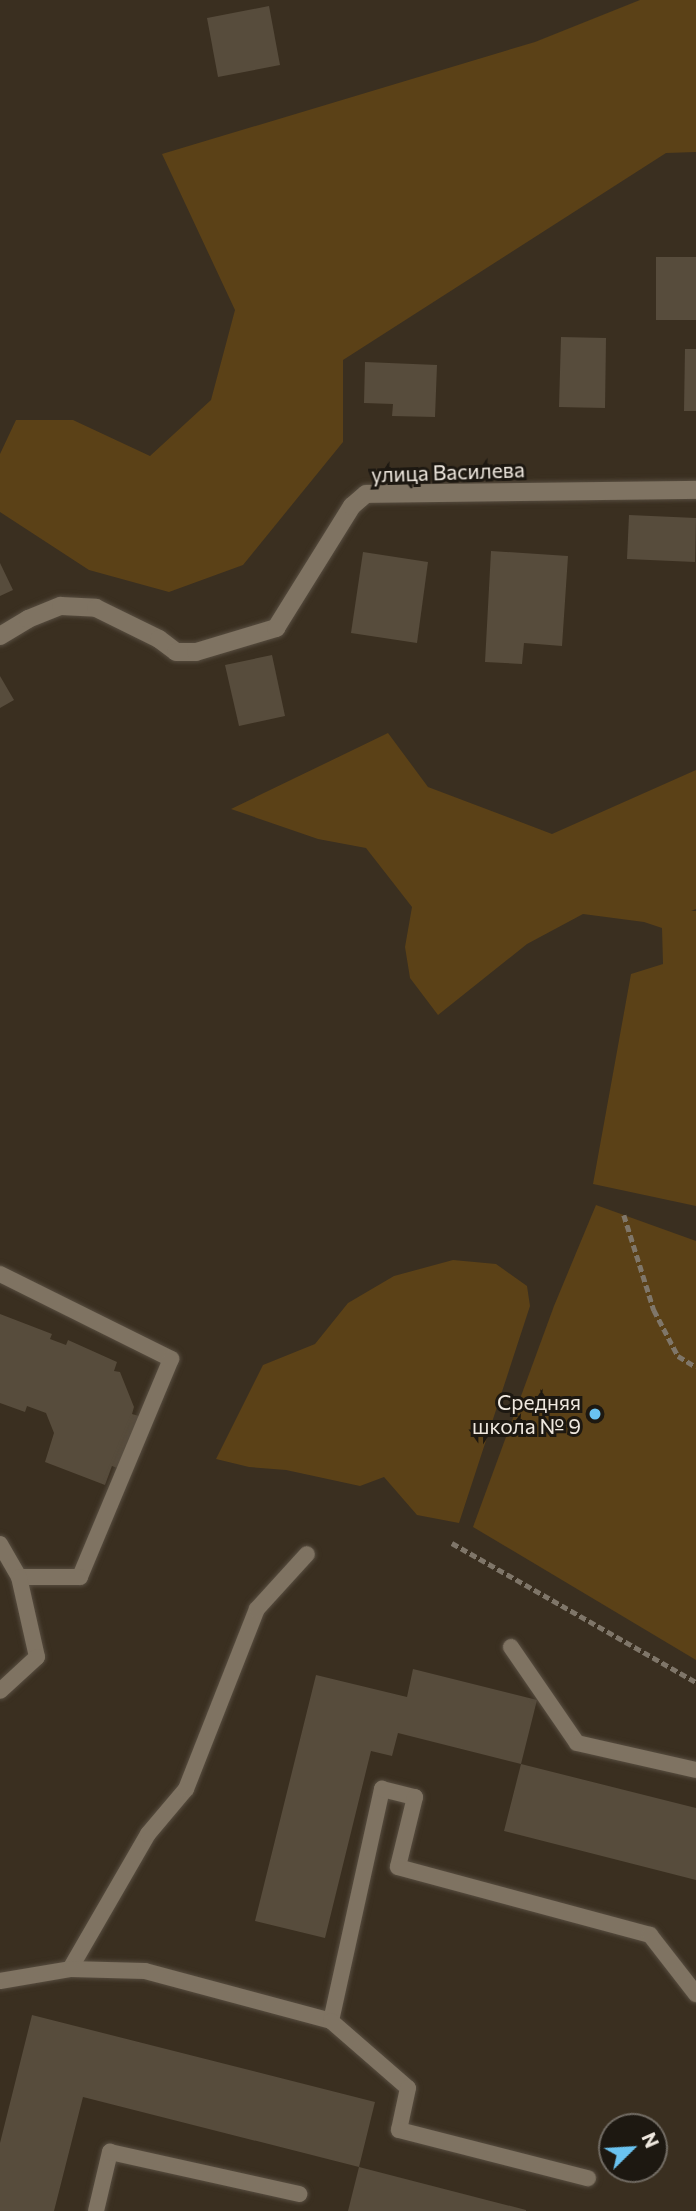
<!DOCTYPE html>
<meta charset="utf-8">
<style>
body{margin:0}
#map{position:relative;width:696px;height:2211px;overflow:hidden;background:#3a2f20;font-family:Commissioner,sans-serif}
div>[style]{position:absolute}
.green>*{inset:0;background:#5b4117}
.building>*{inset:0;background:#574c3c}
.path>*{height:4.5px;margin-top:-2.25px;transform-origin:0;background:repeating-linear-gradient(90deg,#7f7669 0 7px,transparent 0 10.5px)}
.roads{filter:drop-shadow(0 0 2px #574d40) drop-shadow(0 0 2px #574d40)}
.lane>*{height:16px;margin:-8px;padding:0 8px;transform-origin:8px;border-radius:8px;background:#7f7362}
.street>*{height:18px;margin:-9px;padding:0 9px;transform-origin:9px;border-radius:9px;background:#7f7362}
.dots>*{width:19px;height:19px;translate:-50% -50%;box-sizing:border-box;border:4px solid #1d1811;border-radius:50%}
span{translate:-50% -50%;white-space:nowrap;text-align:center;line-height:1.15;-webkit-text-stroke:6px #1d1811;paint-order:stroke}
.street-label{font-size:21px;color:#efe8df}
.poi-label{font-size:21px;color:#efe8df}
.right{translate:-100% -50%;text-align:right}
.north{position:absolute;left:598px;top:2113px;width:70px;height:70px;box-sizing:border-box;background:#1d1811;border:2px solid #716b63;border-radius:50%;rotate:66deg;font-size:19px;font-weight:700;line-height:28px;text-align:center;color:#efe8df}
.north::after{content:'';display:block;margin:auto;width:24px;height:32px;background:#6ac3f1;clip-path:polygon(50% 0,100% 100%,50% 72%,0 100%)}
</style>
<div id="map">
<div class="green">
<div style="clip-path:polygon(640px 0,696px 0,696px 152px,666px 153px,343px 360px,343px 442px,243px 565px,169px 592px,89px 570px,0 512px,0 454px,16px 420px,73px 420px,150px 456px,211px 400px,235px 310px,162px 154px,535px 42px)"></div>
<div style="clip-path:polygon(388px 733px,428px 787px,552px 834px,696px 770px,696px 909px,691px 911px,696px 911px,696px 1206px,593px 1184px,631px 974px,663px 964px,662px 928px,644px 922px,583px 914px,527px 944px,438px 1015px,410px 978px,405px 947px,412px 907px,366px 848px,318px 839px,231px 809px)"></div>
<div style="clip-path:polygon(596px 1205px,696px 1241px,696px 1660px,473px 1527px,554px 1306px)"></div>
<div style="clip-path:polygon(453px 1260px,496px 1264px,527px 1286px,530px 1306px,459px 1523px,417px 1515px,384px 1477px,360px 1486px,286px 1470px,249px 1467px,216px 1459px,263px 1365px,315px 1344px,348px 1303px,394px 1276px)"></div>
</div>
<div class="building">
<div style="clip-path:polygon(269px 6px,280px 65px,218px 77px,207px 18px)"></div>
<div style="clip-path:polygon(656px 257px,696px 257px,696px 320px,656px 320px)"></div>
<div style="clip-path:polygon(561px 337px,606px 338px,605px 408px,559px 407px)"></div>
<div style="clip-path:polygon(685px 349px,696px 349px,696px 411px,684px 411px)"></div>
<div style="clip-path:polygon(365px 362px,437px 365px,435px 417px,392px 416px,393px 404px,364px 403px)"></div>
<div style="clip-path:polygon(629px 515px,696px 518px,695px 562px,627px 559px)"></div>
<div style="clip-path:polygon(491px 551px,568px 556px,562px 646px,524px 643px,522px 664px,485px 662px)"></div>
<div style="clip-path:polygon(363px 552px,428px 562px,417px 643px,351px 633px)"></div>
<div style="clip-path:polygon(0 563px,13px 590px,0 596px)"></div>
<div style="clip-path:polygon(272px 655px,285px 716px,239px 726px,225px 665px)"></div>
<div style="clip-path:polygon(0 676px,14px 700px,0 708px)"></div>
<div style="clip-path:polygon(0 1314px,52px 1334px,50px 1339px,66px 1345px,68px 1340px,117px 1362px,114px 1371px,120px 1372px,134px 1407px,132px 1414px,142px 1417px,122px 1470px,112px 1466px,105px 1485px,45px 1462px,54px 1433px,46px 1413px,27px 1406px,25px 1412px,0 1403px)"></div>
<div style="clip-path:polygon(413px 1669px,537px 1700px,521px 1764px,696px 1808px,696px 1880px,504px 1831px,521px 1764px,398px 1733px,392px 1756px,371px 1751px,325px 1938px,255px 1921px,316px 1675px,407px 1697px)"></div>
<div style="clip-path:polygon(32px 2015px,375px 2102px,359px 2167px,83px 2097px,54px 2211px,0 2211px,0 2143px)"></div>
<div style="clip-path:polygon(359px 2167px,526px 2210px,526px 2211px,348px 2211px)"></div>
</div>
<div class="path">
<div style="left:624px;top:1215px;width:100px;rotate:72.5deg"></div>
<div style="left:654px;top:1310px;width:52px;rotate:62.4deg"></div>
<div style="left:678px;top:1356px;width:21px;rotate:31deg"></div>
<div style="left:452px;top:1543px;width:281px;rotate:29.7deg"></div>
</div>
<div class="roads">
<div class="lane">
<div style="left:0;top:1274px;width:191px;rotate:26.4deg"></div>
<div style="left:171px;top:1359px;width:236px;rotate:112.7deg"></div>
<div style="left:80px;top:1577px;width:61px;rotate:180deg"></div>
<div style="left:0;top:1544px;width:38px;rotate:60deg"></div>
<div style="left:19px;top:1577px;width:82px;rotate:77.3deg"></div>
<div style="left:37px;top:1657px;width:50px;rotate:137.4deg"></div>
<div style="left:511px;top:1647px;width:116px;rotate:55.5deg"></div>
<div style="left:577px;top:1743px;width:122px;rotate:12.8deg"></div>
<div style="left:70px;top:1969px;width:156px;rotate:-60deg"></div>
<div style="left:148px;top:1834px;width:59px;rotate:-49.8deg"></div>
<div style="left:186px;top:1789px;width:193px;rotate:-68.5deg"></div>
<div style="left:257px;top:1609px;width:74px;rotate:-47.7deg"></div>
<div style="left:0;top:1981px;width:71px;rotate:-9.7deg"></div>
<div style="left:70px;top:1969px;width:75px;rotate:1.5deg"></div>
<div style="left:145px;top:1971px;width:193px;rotate:15deg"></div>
<div style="left:331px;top:2021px;width:238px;rotate:-77.6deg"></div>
<div style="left:382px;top:1789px;width:34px;rotate:14deg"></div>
<div style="left:415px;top:1797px;width:72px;rotate:103.7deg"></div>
<div style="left:398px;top:1867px;width:261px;rotate:15.1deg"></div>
<div style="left:650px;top:1935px;width:75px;rotate:52.1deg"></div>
<div style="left:331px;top:2021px;width:102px;rotate:41deg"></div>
<div style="left:408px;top:2088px;width:43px;rotate:102.1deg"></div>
<div style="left:399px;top:2130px;width:195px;rotate:14.3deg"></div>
<div style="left:96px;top:2211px;width:61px;rotate:-76.7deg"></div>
<div style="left:110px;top:2152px;width:194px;rotate:12.5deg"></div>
</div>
<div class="street">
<div style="left:0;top:636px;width:33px;rotate:-31deg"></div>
<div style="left:28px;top:619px;width:35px;rotate:-22deg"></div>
<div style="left:61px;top:606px;width:35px;rotate:3deg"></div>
<div style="left:96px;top:608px;width:70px;rotate:26.2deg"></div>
<div style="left:159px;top:639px;width:21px;rotate:37deg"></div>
<div style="left:176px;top:652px;width:20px"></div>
<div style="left:196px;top:652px;width:84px;rotate:-16.7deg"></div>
<div style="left:276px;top:628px;width:144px;rotate:-58.1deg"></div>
<div style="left:352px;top:506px;width:18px;rotate:-41deg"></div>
<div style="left:366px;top:494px;width:330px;rotate:-0.7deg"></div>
</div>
</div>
<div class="dots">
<div style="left:595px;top:1414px;background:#6ac3f1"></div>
</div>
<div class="street-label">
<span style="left:448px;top:472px;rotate:-2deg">улица Василева</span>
</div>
<div class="poi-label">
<span class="right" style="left:581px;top:1414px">Средняя<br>школа № 9</span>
</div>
<div class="north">N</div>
</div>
